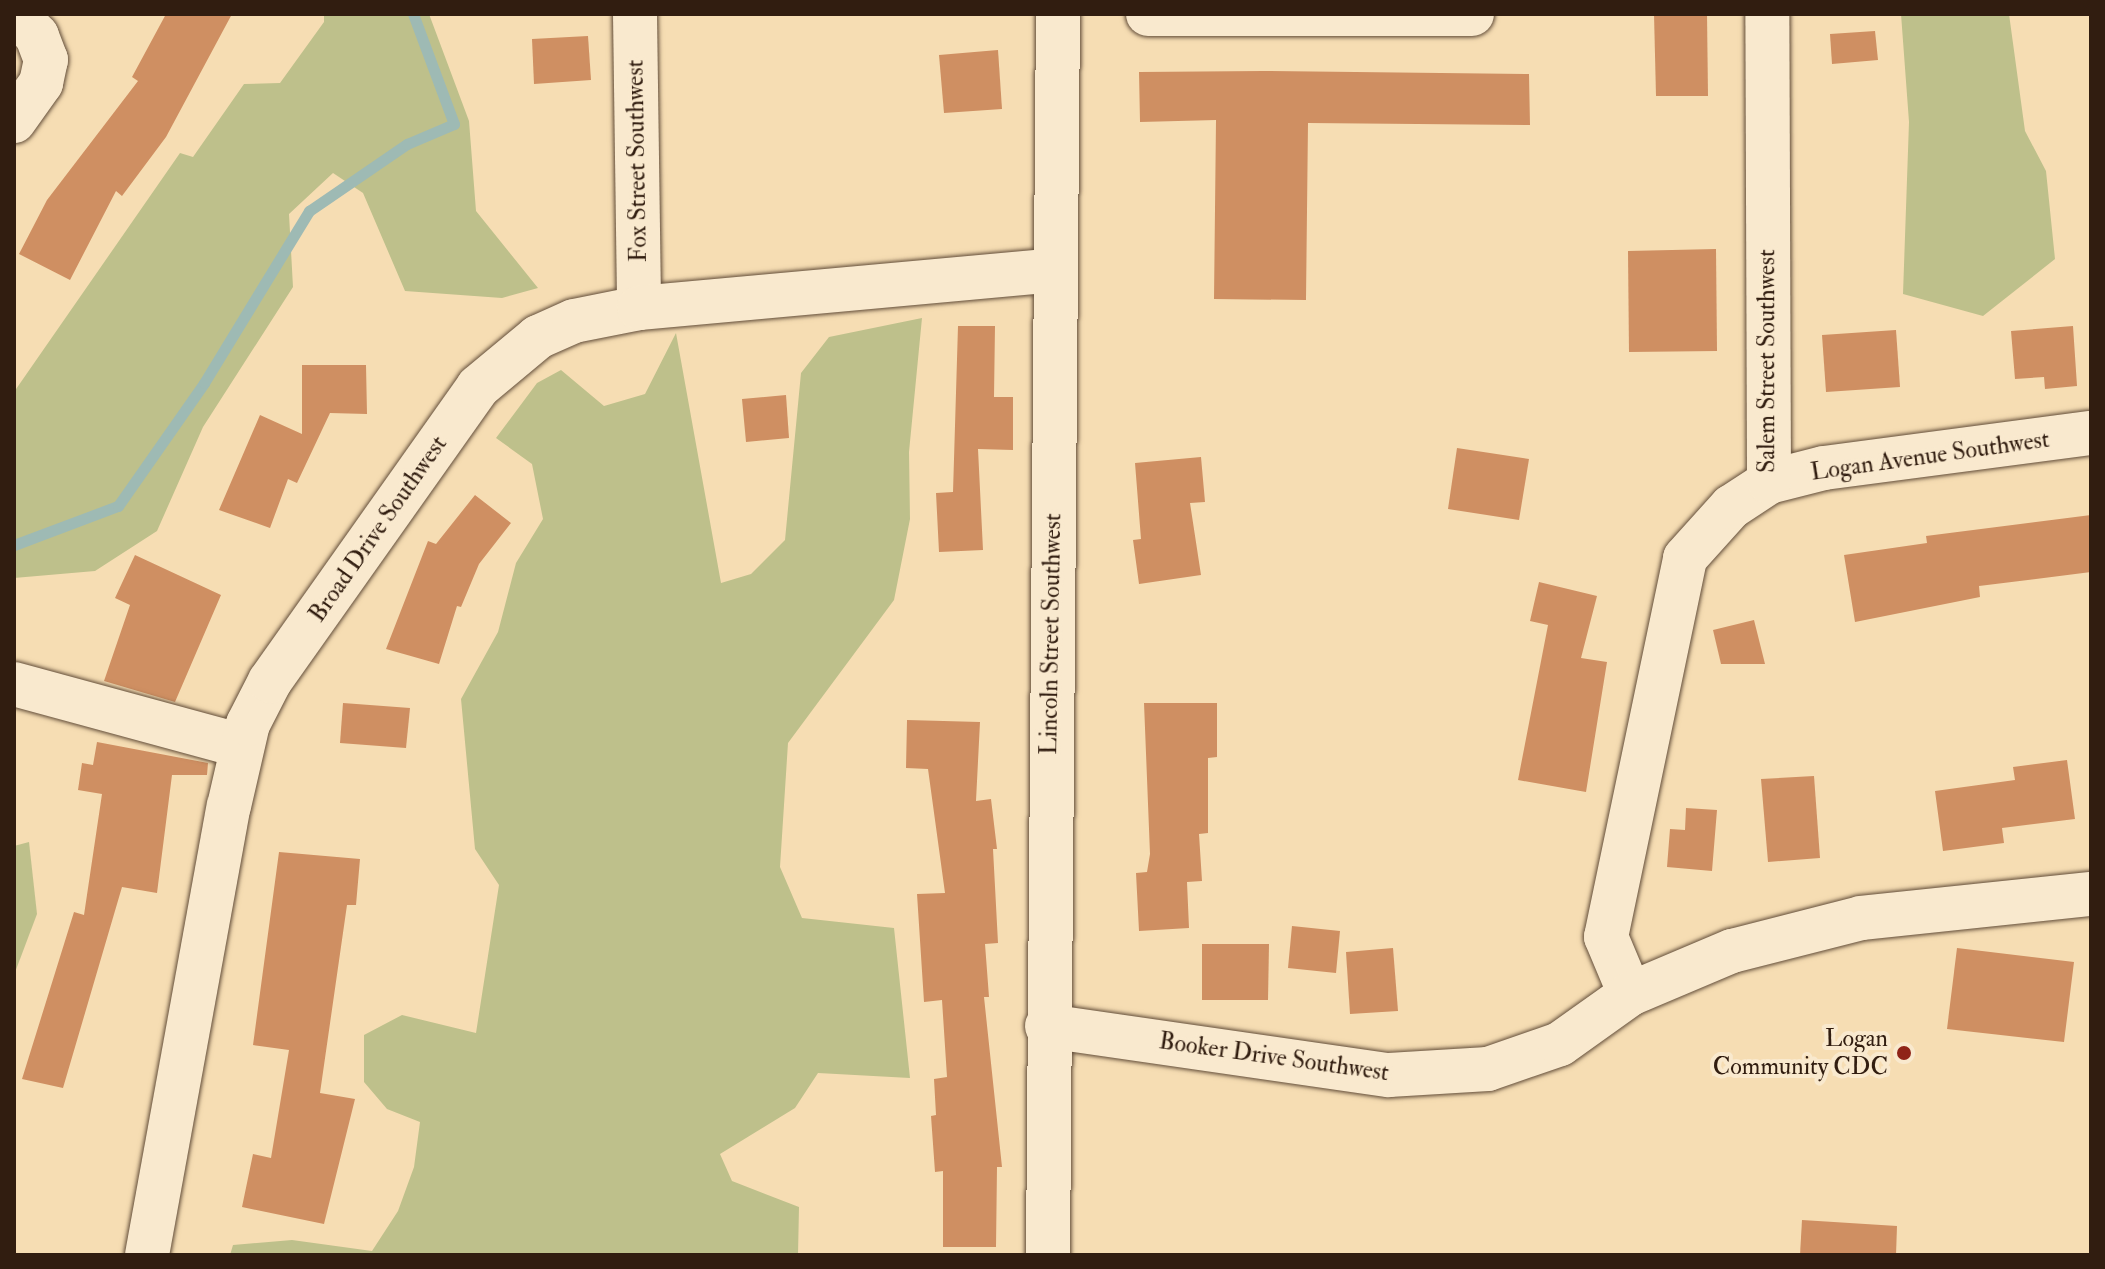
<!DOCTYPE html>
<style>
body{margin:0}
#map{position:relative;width:2105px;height:1269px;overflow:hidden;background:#f6ddb3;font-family:"IM FELL Double Pica",serif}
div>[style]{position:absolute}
.green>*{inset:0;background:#bec08b}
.stream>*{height:11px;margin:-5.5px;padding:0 5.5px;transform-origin:5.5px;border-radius:5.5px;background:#9ebab4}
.building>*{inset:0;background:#cf8f62}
.roads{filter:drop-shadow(0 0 2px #624d39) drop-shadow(0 0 2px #624d39)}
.minor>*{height:44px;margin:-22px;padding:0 22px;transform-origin:22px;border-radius:22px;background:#f9e9ce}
.dots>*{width:22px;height:22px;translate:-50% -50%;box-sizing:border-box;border:4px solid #f9e9ce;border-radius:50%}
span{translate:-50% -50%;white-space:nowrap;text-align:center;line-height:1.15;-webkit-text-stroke:8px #f9e9ce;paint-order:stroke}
.street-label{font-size:24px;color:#311d10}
.poi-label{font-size:24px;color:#311d10}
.right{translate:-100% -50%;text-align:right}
.frame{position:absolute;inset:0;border:16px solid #311d10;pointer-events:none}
</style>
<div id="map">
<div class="green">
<div style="clip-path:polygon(324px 14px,429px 14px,469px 121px,476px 211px,538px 288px,502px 298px,405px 291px,363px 193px,333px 173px,289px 214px,293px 287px,203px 427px,157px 531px,95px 571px,14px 578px,14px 392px,180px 153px,193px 157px,244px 84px,280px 83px,324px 22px)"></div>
<div style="clip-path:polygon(1901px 14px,2009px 14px,2025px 131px,2046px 171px,2055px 259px,1983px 316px,1903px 294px,1909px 122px)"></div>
<div style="clip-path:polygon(922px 318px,909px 452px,910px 519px,894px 600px,788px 743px,780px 867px,802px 918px,894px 928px,910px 1078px,818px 1073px,795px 1108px,720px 1154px,732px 1181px,799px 1207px,798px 1255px,230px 1255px,233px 1245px,292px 1240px,372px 1251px,398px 1211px,414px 1167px,420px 1122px,387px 1109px,364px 1082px,364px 1035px,402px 1015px,476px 1033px,499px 885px,475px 849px,461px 699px,498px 632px,516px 563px,543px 519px,532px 464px,496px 438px,537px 383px,561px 370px,604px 406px,645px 394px,676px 333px,721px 583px,751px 574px,785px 540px,801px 373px,829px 337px)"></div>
<div style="clip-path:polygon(29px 842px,37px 914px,14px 975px,14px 846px)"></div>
</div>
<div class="stream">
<div style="left:14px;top:545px;width:111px;rotate:-20.6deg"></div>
<div style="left:118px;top:506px;width:150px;rotate:-55deg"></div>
<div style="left:204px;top:383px;width:202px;rotate:-58.6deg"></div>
<div style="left:309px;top:211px;width:119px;rotate:-34.4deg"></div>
<div style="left:407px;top:144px;width:51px;rotate:-23.1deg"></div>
<div style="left:454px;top:124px;width:117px;rotate:-110.4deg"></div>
</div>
<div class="building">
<div style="clip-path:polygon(166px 14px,232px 14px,166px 137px,122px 196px,116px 191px,70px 280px,19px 254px,47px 200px,138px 81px,132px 77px)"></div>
<div style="clip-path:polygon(1654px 14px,1707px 14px,1708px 96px,1656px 96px)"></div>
<div style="clip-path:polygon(1875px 31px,1878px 60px,1832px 64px,1830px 34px)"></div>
<div style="clip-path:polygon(588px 36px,591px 80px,534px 84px,532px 39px)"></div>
<div style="clip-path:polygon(998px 50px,1002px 109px,944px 113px,939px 55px)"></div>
<div style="clip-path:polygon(1263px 71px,1529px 74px,1530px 125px,1308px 123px,1306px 300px,1214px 299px,1216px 120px,1140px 122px,1139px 72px)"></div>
<div style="clip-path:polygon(1716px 249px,1717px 351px,1629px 352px,1628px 251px)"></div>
<div style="clip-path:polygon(958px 326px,995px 326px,994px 397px,1013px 397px,1013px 450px,978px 449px,983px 550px,939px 552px,936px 493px,953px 492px)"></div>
<div style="clip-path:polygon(2073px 326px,2077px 386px,2045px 389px,2044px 377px,2015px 379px,2011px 331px)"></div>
<div style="clip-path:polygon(1896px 330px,1900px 387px,1826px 392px,1822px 335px)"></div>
<div style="clip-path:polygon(302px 365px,366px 365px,367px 414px,330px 413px,297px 483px,288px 479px,270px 528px,219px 510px,260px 415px,302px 434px)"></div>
<div style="clip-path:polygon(786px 395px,789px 438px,746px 442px,742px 399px)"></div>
<div style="clip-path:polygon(1457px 448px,1529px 459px,1519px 520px,1448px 509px)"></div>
<div style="clip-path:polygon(1201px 457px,1205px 502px,1190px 503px,1201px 575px,1139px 584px,1133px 540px,1141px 539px,1135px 463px)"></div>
<div style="clip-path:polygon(475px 495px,511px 523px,479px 564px,461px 607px,457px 606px,439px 664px,386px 649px,428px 541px,436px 544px)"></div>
<div style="clip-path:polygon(2091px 515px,2091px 572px,1979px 586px,1980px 597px,1855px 622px,1844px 555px,1927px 543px,1926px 536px)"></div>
<div style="clip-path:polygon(135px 555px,221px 595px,175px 702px,104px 681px,130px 605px,115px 598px)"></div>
<div style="clip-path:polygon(1539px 582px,1597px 596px,1581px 658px,1607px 662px,1586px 792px,1518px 780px,1548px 625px,1530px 621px)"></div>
<div style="clip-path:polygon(1754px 620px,1765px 664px,1721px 664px,1713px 630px)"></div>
<div style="clip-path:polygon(343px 703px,410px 708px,406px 748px,340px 743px)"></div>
<div style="clip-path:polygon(1144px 703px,1217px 703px,1217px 757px,1208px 758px,1208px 833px,1199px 834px,1202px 881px,1187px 882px,1189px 928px,1139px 931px,1136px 873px,1147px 872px,1150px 854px)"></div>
<div style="clip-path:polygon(907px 720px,980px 722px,976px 801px,991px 799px,997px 849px,993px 849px,998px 943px,985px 944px,989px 997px,984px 997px,1002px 1167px,997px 1167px,996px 1247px,943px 1247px,943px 1171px,935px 1172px,931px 1116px,936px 1115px,934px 1079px,947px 1077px,942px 1000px,924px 1002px,917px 894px,945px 893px,928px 769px,906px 768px)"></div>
<div style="clip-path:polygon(97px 742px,208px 763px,207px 775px,172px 775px,157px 893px,122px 887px,63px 1088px,22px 1079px,74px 912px,84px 915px,102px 794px,78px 790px,82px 763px,93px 765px)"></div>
<div style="clip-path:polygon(2067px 760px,2075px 819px,2002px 828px,2004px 843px,1943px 851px,1935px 791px,2015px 780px,2013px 767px)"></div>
<div style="clip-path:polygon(1814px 776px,1820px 858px,1768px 862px,1761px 779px)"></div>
<div style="clip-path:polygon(1686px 808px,1717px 810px,1712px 871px,1667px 867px,1670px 829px,1685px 830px)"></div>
<div style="clip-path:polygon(279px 852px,360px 859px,356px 905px,347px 905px,320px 1093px,355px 1099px,324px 1224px,242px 1207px,253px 1154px,271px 1158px,289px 1050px,253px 1045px)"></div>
<div style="clip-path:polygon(1292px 926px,1340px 931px,1336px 973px,1288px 968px)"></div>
<div style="clip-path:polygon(1202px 944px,1269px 944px,1268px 1000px,1202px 1000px)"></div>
<div style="clip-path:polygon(1393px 948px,1398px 1011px,1350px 1014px,1346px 952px)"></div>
<div style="clip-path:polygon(1957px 948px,2074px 962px,2064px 1042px,1947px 1029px)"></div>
<div style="clip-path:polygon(1802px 1220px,1897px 1226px,1896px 1255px,1800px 1255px)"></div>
</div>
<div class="roads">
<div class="minor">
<div style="left:635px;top:14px;width:294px;rotate:89.2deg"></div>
<div style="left:1148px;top:14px;width:324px"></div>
<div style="left:14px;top:121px;width:47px;rotate:-54.6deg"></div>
<div style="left:41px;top:83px;width:24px;rotate:-78deg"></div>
<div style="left:46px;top:60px;width:26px;rotate:-111deg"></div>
<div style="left:37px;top:36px;width:30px;rotate:-134deg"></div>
<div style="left:1769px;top:482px;width:57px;rotate:-14.3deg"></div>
<div style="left:1824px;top:468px;width:269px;rotate:-7.5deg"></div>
<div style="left:14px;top:684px;width:236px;rotate:15.2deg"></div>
<div style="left:1630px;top:994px;width:62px;rotate:-112.8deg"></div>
<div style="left:1606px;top:937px;width:387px;rotate:-78.2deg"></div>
<div style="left:1685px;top:558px;width:69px;rotate:-48deg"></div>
<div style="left:1731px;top:507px;width:45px;rotate:-33.3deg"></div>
<div style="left:1769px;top:482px;width:468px;rotate:-90.2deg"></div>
<div style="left:1047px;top:1026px;width:345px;rotate:8.2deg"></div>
<div style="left:1389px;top:1075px;width:99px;rotate:-3.5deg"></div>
<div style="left:1488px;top:1069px;width:76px;rotate:-19.1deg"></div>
<div style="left:1560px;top:1044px;width:86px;rotate:-35.5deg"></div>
<div style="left:1630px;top:994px;width:111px;rotate:-22.9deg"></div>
<div style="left:1732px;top:951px;width:133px;rotate:-14.3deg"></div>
<div style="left:1861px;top:918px;width:231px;rotate:-6deg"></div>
<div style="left:147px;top:1255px;width:456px;rotate:-79.7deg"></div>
<div style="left:229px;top:806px;width:84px;rotate:-77deg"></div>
<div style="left:248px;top:724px;width:48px;rotate:-62.9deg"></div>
<div style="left:270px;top:681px;width:360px;rotate:-54.7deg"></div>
<div style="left:478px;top:387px;width:78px;rotate:-39.8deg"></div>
<div style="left:538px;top:337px;width:39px;rotate:-24deg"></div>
<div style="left:574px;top:321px;width:66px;rotate:-11.3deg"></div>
<div style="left:639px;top:308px;width:418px;rotate:-5.2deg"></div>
<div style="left:1048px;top:1255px;width:1241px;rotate:-89.54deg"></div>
</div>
</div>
<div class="dots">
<div style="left:1904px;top:1053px;background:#8f2418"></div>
</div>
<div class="street-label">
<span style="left:637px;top:161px;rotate:-91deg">Fox Street Southwest</span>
<span style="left:1767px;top:361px;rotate:-90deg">Salem Street Southwest</span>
<span style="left:1930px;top:456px;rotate:-8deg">Logan Avenue Southwest</span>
<span style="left:378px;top:529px;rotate:-55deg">Broad Drive Southwest</span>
<span style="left:1051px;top:634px;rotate:-89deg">Lincoln Street Southwest</span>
<span style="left:1274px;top:1057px;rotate:8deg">Booker Drive Southwest</span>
</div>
<div class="poi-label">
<span class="right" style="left:1888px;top:1053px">Logan<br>Community CDC</span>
</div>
<div class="frame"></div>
</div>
